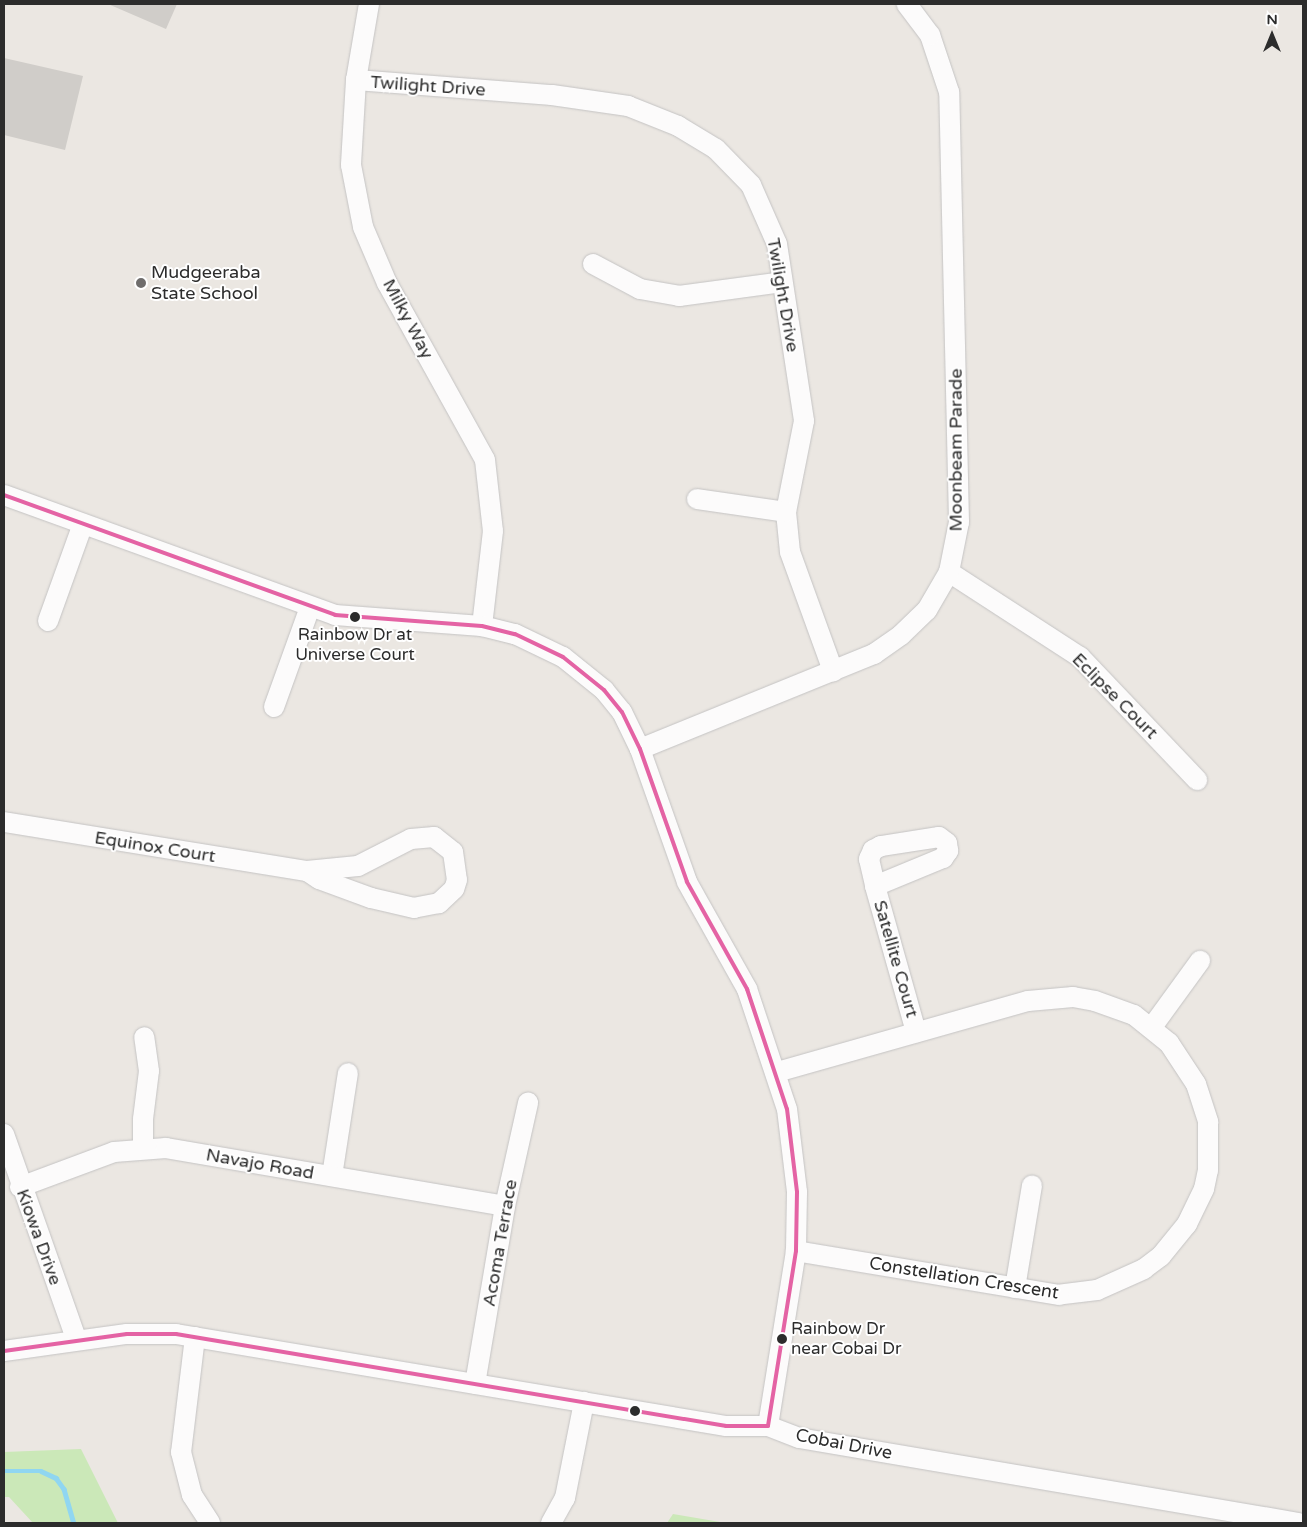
<!DOCTYPE html>
<style>
body{margin:0}
#map{position:relative;width:1307px;height:1527px;overflow:hidden;background:#ebe7e2;font-family:"Varela Round",sans-serif}
div>[style]{position:absolute}
.green>*{inset:0;background:#cbe8b8}
.stream>*{height:4.5px;margin:-2.25px;padding:0 2.25px;transform-origin:2.25px;border-radius:2.25px;background:#90d6f1}
.building>*{inset:0;background:#d0cdc9}
.roads{filter:drop-shadow(0 0 1px #c4c3c3) drop-shadow(0 0 1px #c4c3c3)}
.minor>*{height:20px;margin:-10px;padding:0 10px;transform-origin:10px;border-radius:10px;background:#fcfbfb}
.bus-1>*{height:4px;margin:-2px;padding:0 2px;transform-origin:2px;border-radius:2px;background:#e463a4}
.dots>*{width:14px;height:14px;translate:-50% -50%;box-sizing:border-box;border:2px solid #fff;border-radius:50%}
span{translate:-50% -50%;white-space:nowrap;text-align:center;line-height:1.15;-webkit-text-stroke:4px #fff;paint-order:stroke}
.bus-label{font-size:17px;color:#2c2c2c}
.left{translate:0 -50%;text-align:left}
.street-label{font-size:18px;color:#2c2c2c}
.poi-label{font-size:18px;color:#2c2c2c}
.frame{position:absolute;inset:0;border:5px solid #2c2c2c;pointer-events:none}
.north{position:absolute;left:1247px;top:10px;width:50px;height:50px;-webkit-text-stroke:4px #fff;paint-order:stroke;rotate:0deg;font-size:14px;font-weight:700;line-height:20px;text-align:center;color:#2c2c2c}
.north::after{content:'';display:block;margin:auto;width:18px;height:22px;background:#2c2c2c;clip-path:polygon(50% 0,100% 100%,50% 72%,0 100%)}
</style>
<div id="map">
<div class="green">
<div style="clip-path:polygon(81px 1449px,118px 1523px,33px 1523px,9px 1497px,4px 1497px,4px 1452px)"></div>
<div style="clip-path:polygon(673px 1514px,726px 1523px,667px 1523px)"></div>
</div>
<div class="stream">
<div style="left:4px;top:1471px;width:37px"></div>
<div style="left:41px;top:1471px;width:17px;rotate:25deg"></div>
<div style="left:56px;top:1478px;width:14px;rotate:54deg"></div>
<div style="left:64px;top:1489px;width:35px;rotate:74deg"></div>
</div>
<div class="building">
<div style="clip-path:polygon(108px 4px,177px 4px,166px 29px)"></div>
<div style="clip-path:polygon(4px 58px,83px 76px,65px 150px,4px 135px)"></div>
</div>
<div class="roads">
<div class="minor">
<div style="left:369px;top:4px;width:77px;rotate:99.7deg"></div>
<div style="left:356px;top:80px;width:85px;rotate:93.4deg"></div>
<div style="left:351px;top:165px;width:63px;rotate:79deg"></div>
<div style="left:363px;top:227px;width:61px;rotate:66.8deg"></div>
<div style="left:387px;top:283px;width:202px;rotate:61deg"></div>
<div style="left:485px;top:460px;width:71px;rotate:83.6deg"></div>
<div style="left:493px;top:531px;width:96px;rotate:96.6deg"></div>
<div style="left:356px;top:80px;width:197px;rotate:4.4deg"></div>
<div style="left:552px;top:95px;width:77px;rotate:8.2deg"></div>
<div style="left:628px;top:106px;width:54px;rotate:21.8deg"></div>
<div style="left:678px;top:126px;width:44px;rotate:31.2deg"></div>
<div style="left:716px;top:149px;width:50px;rotate:45.8deg"></div>
<div style="left:751px;top:185px;width:64px;rotate:66.2deg"></div>
<div style="left:777px;top:244px;width:179px;rotate:81.3deg"></div>
<div style="left:804px;top:421px;width:93px;rotate:101.2deg"></div>
<div style="left:786px;top:512px;width:40px;rotate:84.3deg"></div>
<div style="left:790px;top:552px;width:127px;rotate:70.1deg"></div>
<div style="left:593px;top:264px;width:53px;rotate:28deg"></div>
<div style="left:640px;top:289px;width:40px;rotate:10deg"></div>
<div style="left:679px;top:296px;width:104px;rotate:-7.7deg"></div>
<div style="left:4px;top:495px;width:352px;rotate:19.9deg"></div>
<div style="left:335px;top:615px;width:147px;rotate:4.3deg"></div>
<div style="left:482px;top:626px;width:34px;rotate:14deg"></div>
<div style="left:515px;top:634px;width:53px;rotate:25.6deg"></div>
<div style="left:563px;top:657px;width:53px;rotate:38.8deg"></div>
<div style="left:604px;top:690px;width:28px;rotate:51deg"></div>
<div style="left:622px;top:712px;width:41px;rotate:64.1deg"></div>
<div style="left:640px;top:749px;width:141px;rotate:70.5deg"></div>
<div style="left:687px;top:882px;width:123px;rotate:60.7deg"></div>
<div style="left:747px;top:989px;width:126px;rotate:71.6deg"></div>
<div style="left:787px;top:1109px;width:84px;rotate:83.1deg"></div>
<div style="left:797px;top:1192px;width:59px;rotate:91deg"></div>
<div style="left:796px;top:1251px;width:177px;rotate:99.1deg"></div>
<div style="left:697px;top:499px;width:90px;rotate:8.3deg"></div>
<div style="left:949px;top:572px;width:156px;rotate:33deg"></div>
<div style="left:1080px;top:657px;width:170px;rotate:46.4deg"></div>
<div style="left:48px;top:621px;width:103px;rotate:-70.2deg"></div>
<div style="left:274px;top:707px;width:106px;rotate:-70.2deg"></div>
<div style="left:640px;top:749px;width:253px;rotate:-22.1deg"></div>
<div style="left:874px;top:654px;width:33px;rotate:-35deg"></div>
<div style="left:901px;top:635px;width:36px;rotate:-44deg"></div>
<div style="left:927px;top:610px;width:44px;rotate:-59.9deg"></div>
<div style="left:949px;top:572px;width:51px;rotate:-78.7deg"></div>
<div style="left:959px;top:522px;width:430px;rotate:-91.3deg"></div>
<div style="left:949px;top:92px;width:60px;rotate:-108.4deg"></div>
<div style="left:930px;top:35px;width:39px;rotate:-127deg"></div>
<div style="left:4px;top:822px;width:307px;rotate:9.2deg"></div>
<div style="left:307px;top:871px;width:51px;rotate:-5.6deg"></div>
<div style="left:358px;top:866px;width:59px;rotate:-27deg"></div>
<div style="left:411px;top:839px;width:23px;rotate:-5deg"></div>
<div style="left:434px;top:837px;width:24px;rotate:38deg"></div>
<div style="left:453px;top:852px;width:28px;rotate:82deg"></div>
<div style="left:457px;top:880px;width:9px;rotate:108deg"></div>
<div style="left:454px;top:889px;width:21px;rotate:137deg"></div>
<div style="left:439px;top:903px;width:25px;rotate:169deg"></div>
<div style="left:414px;top:908px;width:44px;rotate:-166.9deg"></div>
<div style="left:371px;top:898px;width:55px;rotate:-159.9deg"></div>
<div style="left:319px;top:879px;width:14px;rotate:-146deg"></div>
<div style="left:875px;top:886px;width:74px;rotate:-22.4deg"></div>
<div style="left:943px;top:858px;width:9px;rotate:-54deg"></div>
<div style="left:948px;top:851px;width:8px;rotate:-97deg"></div>
<div style="left:947px;top:843px;width:10px;rotate:-143deg"></div>
<div style="left:939px;top:837px;width:59px;rotate:171.2deg"></div>
<div style="left:881px;top:846px;width:9px;rotate:153deg"></div>
<div style="left:873px;top:850px;width:10px;rotate:114deg"></div>
<div style="left:869px;top:859px;width:28px;rotate:77deg"></div>
<div style="left:875px;top:886px;width:152px;rotate:74.3deg"></div>
<div style="left:1152px;top:1027px;width:82px;rotate:-54deg"></div>
<div style="left:777px;top:1072px;width:261px;rotate:-15.8deg"></div>
<div style="left:1028px;top:1001px;width:45px;rotate:-5.1deg"></div>
<div style="left:1073px;top:997px;width:22px;rotate:10deg"></div>
<div style="left:1095px;top:1001px;width:41px;rotate:19.7deg"></div>
<div style="left:1134px;top:1015px;width:45px;rotate:38.7deg"></div>
<div style="left:1169px;top:1043px;width:49px;rotate:56.6deg"></div>
<div style="left:1196px;top:1084px;width:40px;rotate:72deg"></div>
<div style="left:1208px;top:1122px;width:48px;rotate:90deg"></div>
<div style="left:1208px;top:1170px;width:19px;rotate:102deg"></div>
<div style="left:1204px;top:1189px;width:39px;rotate:116deg"></div>
<div style="left:1187px;top:1224px;width:41px;rotate:129.1deg"></div>
<div style="left:1161px;top:1256px;width:21px;rotate:143deg"></div>
<div style="left:1144px;top:1269px;width:51px;rotate:155.9deg"></div>
<div style="left:1097px;top:1290px;width:38px;rotate:173deg"></div>
<div style="left:1059px;top:1295px;width:267px;rotate:-170.5deg"></div>
<div style="left:4px;top:1134px;width:217px;rotate:70.6deg"></div>
<div style="left:143px;top:1148px;width:29px;rotate:-90deg"></div>
<div style="left:143px;top:1119px;width:48px;rotate:-82.9deg"></div>
<div style="left:149px;top:1071px;width:34px;rotate:-98deg"></div>
<div style="left:332px;top:1176px;width:104px;rotate:-81.2deg"></div>
<div style="left:20px;top:1187px;width:100px;rotate:-20.4deg"></div>
<div style="left:114px;top:1152px;width:52px;rotate:-4.4deg"></div>
<div style="left:166px;top:1148px;width:344px;rotate:9.7deg"></div>
<div style="left:1015px;top:1288px;width:104px;rotate:-80.6deg"></div>
<div style="left:195px;top:1337px;width:116px;rotate:96.9deg"></div>
<div style="left:181px;top:1452px;width:44px;rotate:75.7deg"></div>
<div style="left:192px;top:1495px;width:33px;rotate:57deg"></div>
<div style="left:4px;top:1351px;width:124px;rotate:-7.9deg"></div>
<div style="left:127px;top:1334px;width:49px"></div>
<div style="left:176px;top:1334px;width:558px;rotate:9.5deg"></div>
<div style="left:726px;top:1426px;width:42px"></div>
<div style="left:768px;top:1426px;width:33px;rotate:21deg"></div>
<div style="left:799px;top:1438px;width:507px;rotate:9.65deg"></div>
<div style="left:475px;top:1384px;width:181px;rotate:-80.4deg"></div>
<div style="left:505px;top:1206px;width:106px;rotate:-77.4deg"></div>
<div style="left:551px;top:1523px;width:29px;rotate:-61deg"></div>
<div style="left:565px;top:1498px;width:98px;rotate:-78.8deg"></div>
</div>
</div>
<div class="bus-1">
<div style="left:4px;top:495px;width:352px;rotate:19.9deg"></div>
<div style="left:335px;top:615px;width:147px;rotate:4.3deg"></div>
<div style="left:482px;top:626px;width:34px;rotate:14deg"></div>
<div style="left:515px;top:634px;width:53px;rotate:25.6deg"></div>
<div style="left:563px;top:657px;width:53px;rotate:38.8deg"></div>
<div style="left:604px;top:690px;width:28px;rotate:51deg"></div>
<div style="left:622px;top:712px;width:41px;rotate:64.1deg"></div>
<div style="left:640px;top:749px;width:141px;rotate:70.5deg"></div>
<div style="left:687px;top:882px;width:123px;rotate:60.7deg"></div>
<div style="left:747px;top:989px;width:126px;rotate:71.6deg"></div>
<div style="left:787px;top:1109px;width:84px;rotate:83.1deg"></div>
<div style="left:797px;top:1192px;width:59px;rotate:91deg"></div>
<div style="left:796px;top:1251px;width:177px;rotate:99.1deg"></div>
<div style="left:4px;top:1351px;width:124px;rotate:-7.9deg"></div>
<div style="left:127px;top:1334px;width:49px"></div>
<div style="left:176px;top:1334px;width:558px;rotate:9.5deg"></div>
<div style="left:726px;top:1426px;width:42px"></div>
</div>
<div class="dots">
<div style="left:141px;top:283px;background:#6f6d6c"></div>
<div style="left:355px;top:617px;background:#2c2c2c"></div>
<div style="left:782px;top:1339px;background:#2c2c2c"></div>
<div style="left:635px;top:1411px;background:#2c2c2c"></div>
</div>
<div class="bus-label">
<span style="left:355px;top:645px">Rainbow Dr at<br>Universe Court</span>
<span class="left" style="left:791px;top:1339px">Rainbow Dr<br>near Cobai Dr</span>
</div>
<div class="street-label">
<span style="left:428px;top:86px;rotate:4deg">Twilight Drive</span>
<span style="left:783px;top:295px;rotate:80deg">Twilight Drive</span>
<span style="left:408px;top:319px;rotate:62deg">Milky Way</span>
<span style="left:956px;top:450px;rotate:-90deg">Moonbeam Parade</span>
<span style="left:1115px;top:696px;rotate:45deg">Eclipse Court</span>
<span style="left:155px;top:847px;rotate:9deg">Equinox Court</span>
<span style="left:896px;top:959px;rotate:74deg">Satellite Court</span>
<span style="left:260px;top:1164px;rotate:10deg">Navajo Road</span>
<span style="left:39px;top:1237px;rotate:70deg">Kiowa Drive</span>
<span style="left:500px;top:1243px;rotate:-80deg">Acoma Terrace</span>
<span style="left:964px;top:1278px;rotate:9deg">Constellation Crescent</span>
<span style="left:844px;top:1444px;rotate:11deg">Cobai Drive</span>
</div>
<div class="poi-label">
<span class="left" style="left:151px;top:283px">Mudgeeraba<br>State School</span>
</div>
<div class="frame"></div>
<div class="north">N</div>
</div>
